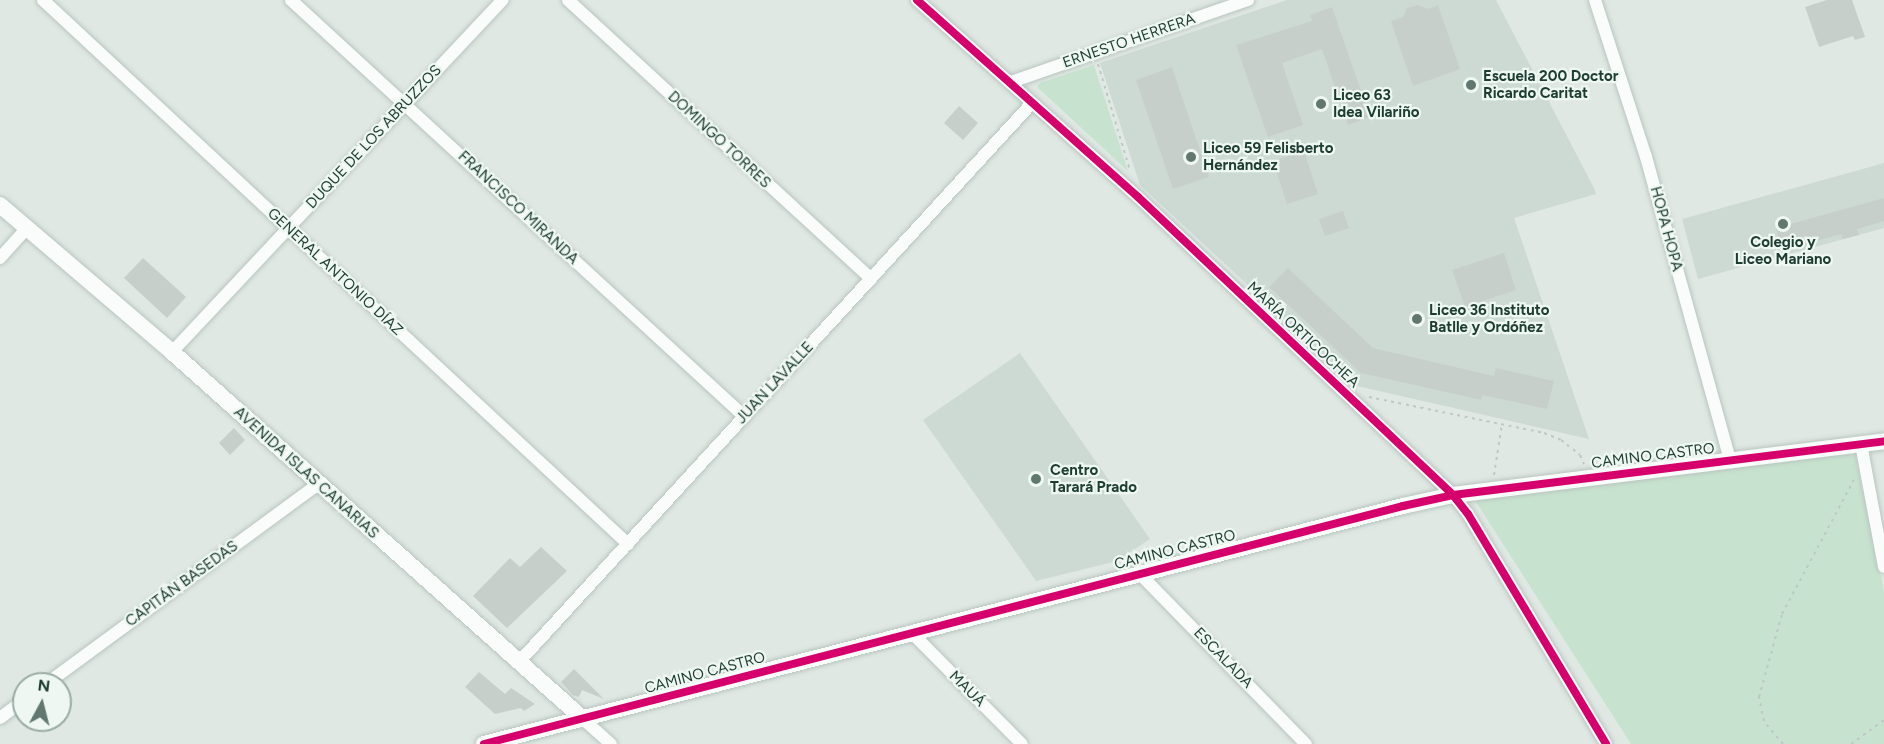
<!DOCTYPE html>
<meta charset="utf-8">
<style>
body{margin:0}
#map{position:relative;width:1884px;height:744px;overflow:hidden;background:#e0e8e4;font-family:Figtree,sans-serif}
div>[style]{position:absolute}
.built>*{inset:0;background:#cddad4}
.green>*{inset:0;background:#c7e3cf}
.building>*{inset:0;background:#c7cfcb}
.path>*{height:2px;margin-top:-1px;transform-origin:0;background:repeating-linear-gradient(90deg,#bec8c5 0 3px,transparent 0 7.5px)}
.roads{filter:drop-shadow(0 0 2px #b9c5bf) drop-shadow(0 0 2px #b9c5bf)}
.street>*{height:12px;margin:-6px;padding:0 6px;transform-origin:6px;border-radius:6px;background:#fafcfb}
.secondary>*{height:16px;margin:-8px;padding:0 8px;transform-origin:8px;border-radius:8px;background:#fafcfb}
.cycleway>*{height:8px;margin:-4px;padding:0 4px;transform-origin:4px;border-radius:4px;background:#d6006c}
.dots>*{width:16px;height:16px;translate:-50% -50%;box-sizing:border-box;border:3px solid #eef7f2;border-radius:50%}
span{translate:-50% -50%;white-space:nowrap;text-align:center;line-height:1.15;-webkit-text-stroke:4.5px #eef7f2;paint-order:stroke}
.street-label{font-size:15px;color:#1d3c32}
.poi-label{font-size:15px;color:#1d3c32;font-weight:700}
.left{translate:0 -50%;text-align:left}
.north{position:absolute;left:12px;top:672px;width:60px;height:60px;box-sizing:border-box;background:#eef7f2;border:2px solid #9aaca5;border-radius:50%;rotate:7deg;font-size:16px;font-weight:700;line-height:24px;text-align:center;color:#1d3c32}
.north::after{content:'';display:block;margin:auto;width:21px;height:27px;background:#617870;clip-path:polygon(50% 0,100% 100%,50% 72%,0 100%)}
</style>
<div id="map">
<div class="built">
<div style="clip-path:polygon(1287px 0,1496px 0,1594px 188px,1596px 194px,1514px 218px,1589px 439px,1357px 386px,1140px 185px,1100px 63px)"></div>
<div style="clip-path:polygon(1884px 163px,1884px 228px,1698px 279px,1682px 219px)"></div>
<div style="clip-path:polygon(1020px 353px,1150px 539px,1117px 561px,1036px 581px,923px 420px)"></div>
</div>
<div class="green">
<div style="clip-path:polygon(1094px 65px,1128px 171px,1037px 87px,1040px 83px)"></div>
<div style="clip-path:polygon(1855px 454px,1884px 591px,1884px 744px,1631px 744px,1476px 502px,1481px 496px)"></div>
</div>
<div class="building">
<div style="clip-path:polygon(1827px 0,1852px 0,1865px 37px,1855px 40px,1853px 36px,1819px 47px,1805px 7px)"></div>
<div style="clip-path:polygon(1418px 5px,1427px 9px,1438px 5px,1460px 69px,1413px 86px,1391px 21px,1403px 17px,1407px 8px)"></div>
<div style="clip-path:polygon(1332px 7px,1370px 117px,1348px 125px,1322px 49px,1282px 63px,1303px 125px,1268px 137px,1236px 45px,1312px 21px,1310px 15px)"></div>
<div style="clip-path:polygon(1172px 67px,1209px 177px,1173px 189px,1136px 80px)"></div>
<div style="clip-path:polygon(959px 106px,978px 123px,963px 140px,944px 123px)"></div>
<div style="clip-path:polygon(1304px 151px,1318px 194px,1287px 204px,1273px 161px)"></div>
<div style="clip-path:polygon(1884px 198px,1884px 221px,1857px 229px,1859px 235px,1843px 239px,1841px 234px,1782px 251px,1776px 228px)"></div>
<div style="clip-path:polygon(1343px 211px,1349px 228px,1325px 236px,1319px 219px)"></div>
<div style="clip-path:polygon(1504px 253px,1516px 290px,1465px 307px,1452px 270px)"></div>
<div style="clip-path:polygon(143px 258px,186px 297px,167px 318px,124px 278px)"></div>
<div style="clip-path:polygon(1288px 268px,1373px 348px,1494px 376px,1496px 368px,1554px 381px,1547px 409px,1482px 395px,1481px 400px,1361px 373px,1269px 287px)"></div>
<div style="clip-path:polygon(234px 428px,245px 440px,230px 455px,219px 443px)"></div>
<div style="clip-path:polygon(541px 547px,567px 571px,507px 628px,473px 596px,510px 558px,520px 567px)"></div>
<div style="clip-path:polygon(574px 669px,604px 699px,582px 690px,579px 697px,573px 695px,561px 682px)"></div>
<div style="clip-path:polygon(479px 672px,505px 694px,511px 688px,535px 704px,524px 711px,521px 708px,495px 714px,465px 687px)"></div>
</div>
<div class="path">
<div style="left:1098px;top:64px;width:112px;rotate:73.3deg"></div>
<div style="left:1369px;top:397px;width:179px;rotate:11.6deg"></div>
<div style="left:1544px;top:433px;width:18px;rotate:22deg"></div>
<div style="left:1561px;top:440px;width:24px;rotate:38deg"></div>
<div style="left:1580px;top:455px;width:10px;rotate:66deg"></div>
<div style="left:1494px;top:475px;width:52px;rotate:-81.1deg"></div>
<div style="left:1783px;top:744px;width:30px;rotate:-130deg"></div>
<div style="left:1764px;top:721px;width:25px;rotate:-102deg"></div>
<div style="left:1759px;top:697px;width:86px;rotate:-74.5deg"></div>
<div style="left:1782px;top:614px;width:152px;rotate:-61.8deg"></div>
<div style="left:1851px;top:744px;width:41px;rotate:-36deg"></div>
</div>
<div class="roads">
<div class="street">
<div style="left:43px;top:0;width:799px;rotate:42.92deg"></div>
<div style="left:291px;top:0;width:616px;rotate:42.57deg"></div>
<div style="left:568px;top:0;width:412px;rotate:42.6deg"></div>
<div style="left:917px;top:0;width:296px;rotate:41.7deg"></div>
<div style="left:1138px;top:197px;width:434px;rotate:43.4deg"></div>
<div style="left:1453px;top:495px;width:24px;rotate:52deg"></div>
<div style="left:1468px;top:514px;width:268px;rotate:59deg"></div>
<div style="left:1595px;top:0;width:165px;rotate:72deg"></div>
<div style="left:1646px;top:157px;width:314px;rotate:74.5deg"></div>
<div style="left:1011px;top:82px;width:251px;rotate:-19.1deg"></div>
<div style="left:0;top:258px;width:40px;rotate:-48deg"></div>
<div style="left:172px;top:352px;width:483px;rotate:-46.8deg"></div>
<div style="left:1861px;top:444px;width:125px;rotate:79.4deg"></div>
<div style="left:1139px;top:573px;width:239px;rotate:45.7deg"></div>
<div style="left:912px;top:633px;width:156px;rotate:45.3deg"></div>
<div style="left:518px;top:663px;width:760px;rotate:-47.45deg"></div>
<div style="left:46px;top:684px;width:338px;rotate:-36.3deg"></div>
<div style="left:0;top:718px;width:30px;rotate:-37deg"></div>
<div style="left:582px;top:718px;width:39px;rotate:42deg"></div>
</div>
<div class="secondary">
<div style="left:0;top:205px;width:226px;rotate:40.5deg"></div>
<div style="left:172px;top:352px;width:550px;rotate:41.75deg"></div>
<div style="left:484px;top:744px;width:949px;rotate:-14.52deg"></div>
<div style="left:1403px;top:506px;width:51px;rotate:-12.4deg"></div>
<div style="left:1453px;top:495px;width:434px;rotate:-7.1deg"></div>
</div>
</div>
<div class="cycleway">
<div style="left:917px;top:0;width:296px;rotate:41.7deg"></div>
<div style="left:1138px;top:197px;width:434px;rotate:43.4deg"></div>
<div style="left:1453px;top:495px;width:24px;rotate:52deg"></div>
<div style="left:1468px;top:514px;width:268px;rotate:59deg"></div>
<div style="left:484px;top:744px;width:949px;rotate:-14.52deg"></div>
<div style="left:1403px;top:506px;width:51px;rotate:-12.4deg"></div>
<div style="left:1453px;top:495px;width:434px;rotate:-7.1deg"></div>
</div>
<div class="dots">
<div style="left:1471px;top:85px;background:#617870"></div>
<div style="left:1321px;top:104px;background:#617870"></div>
<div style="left:1191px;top:157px;background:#617870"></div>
<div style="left:1783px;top:224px;background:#617870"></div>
<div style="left:1417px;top:319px;background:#617870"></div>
<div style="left:1036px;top:479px;background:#617870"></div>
</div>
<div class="street-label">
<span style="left:1129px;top:41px;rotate:-19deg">ERNESTO HERRERA</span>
<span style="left:374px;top:137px;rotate:-47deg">DUQUE DE LOS ABRUZZOS</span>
<span style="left:719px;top:140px;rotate:43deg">DOMINGO TORRES</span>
<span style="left:518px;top:208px;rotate:43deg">FRANCISCO MIRANDA</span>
<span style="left:1666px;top:229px;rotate:75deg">HOPA HOPA</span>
<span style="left:335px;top:272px;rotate:43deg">GENERAL ANTONIO DÍAZ</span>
<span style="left:1303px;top:335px;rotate:43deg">MARÍA ORTICOCHEA</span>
<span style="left:775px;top:383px;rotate:-47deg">JUAN LAVALLE</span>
<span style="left:1653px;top:456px;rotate:-7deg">CAMINO CASTRO</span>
<span style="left:306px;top:473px;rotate:42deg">AVENIDA ISLAS CANARIAS</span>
<span style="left:1175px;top:550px;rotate:-14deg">CAMINO CASTRO</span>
<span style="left:182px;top:584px;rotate:-36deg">CAPITÁN BASEDAS</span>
<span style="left:1223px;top:658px;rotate:46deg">ESCALADA</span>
<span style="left:705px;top:673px;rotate:-15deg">CAMINO CASTRO</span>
<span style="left:967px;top:689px;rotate:45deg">MAUÁ</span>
</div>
<div class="poi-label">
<span class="left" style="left:1483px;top:85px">Escuela 200 Doctor<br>Ricardo Caritat</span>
<span class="left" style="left:1333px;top:104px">Liceo 63<br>Idea Vilariño</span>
<span class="left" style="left:1203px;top:157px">Liceo 59 Felisberto<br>Hernández</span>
<span style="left:1783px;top:251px">Colegio y<br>Liceo Mariano</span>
<span class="left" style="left:1429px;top:319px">Liceo 36 Instituto<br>Batlle y Ordóñez</span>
<span class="left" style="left:1050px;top:479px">Centro<br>Tarará Prado</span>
</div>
<div class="north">N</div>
</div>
